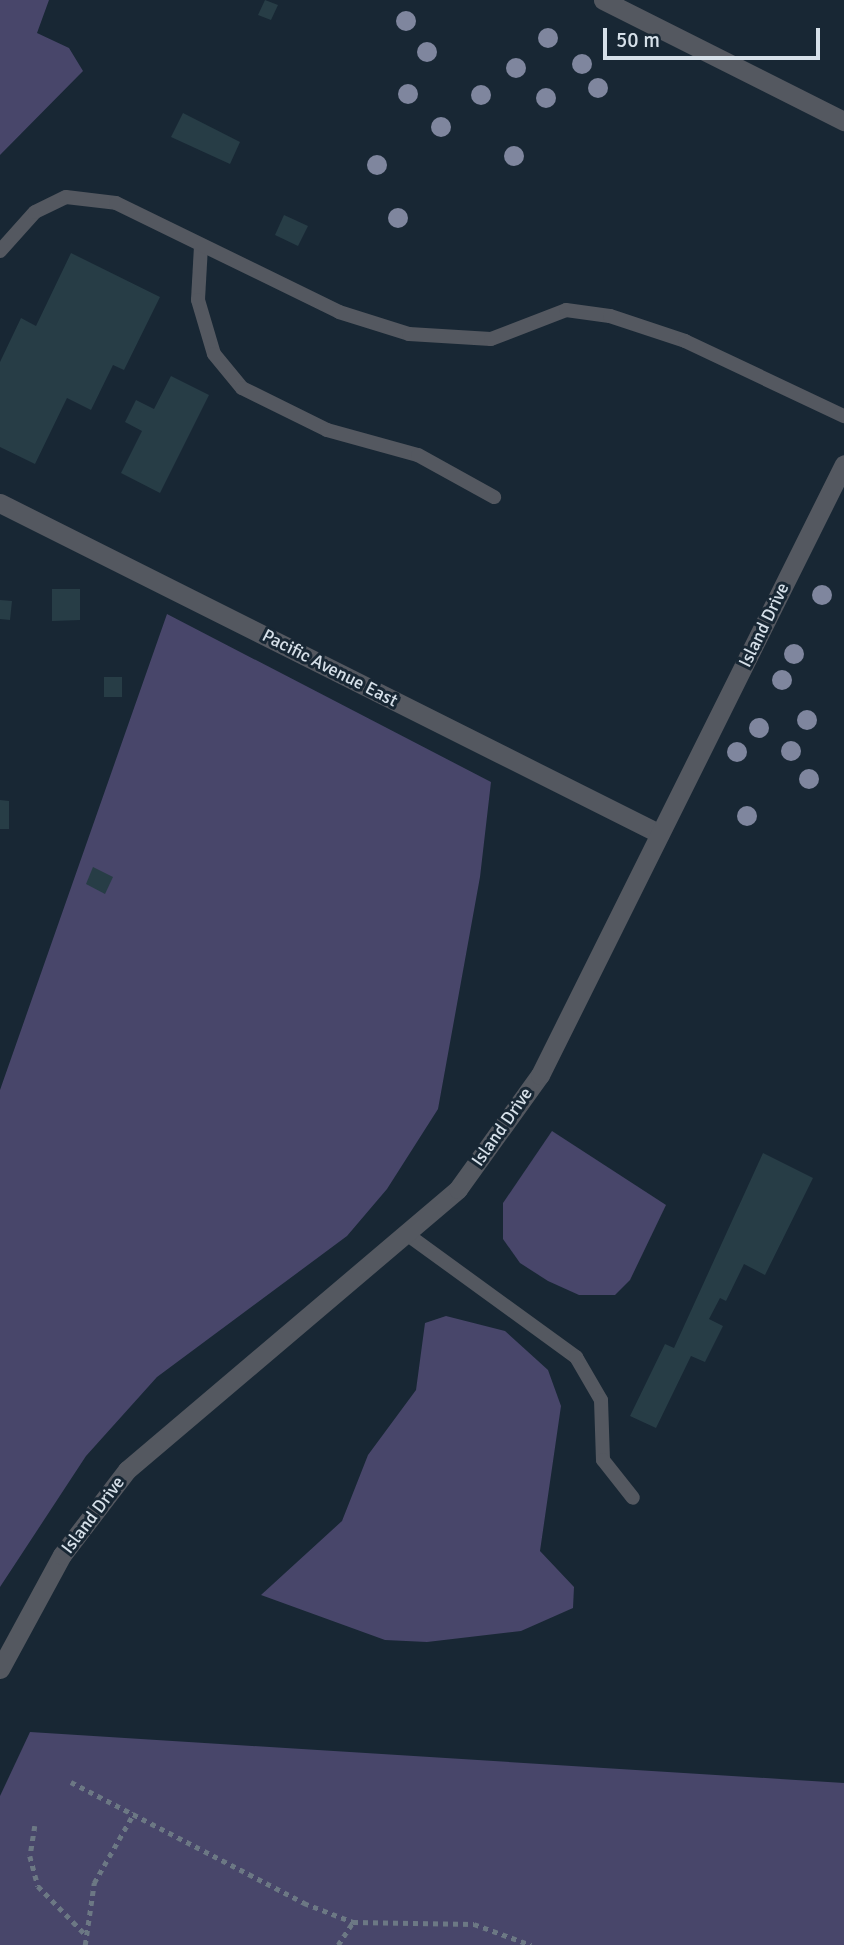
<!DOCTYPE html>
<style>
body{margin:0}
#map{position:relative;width:844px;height:1945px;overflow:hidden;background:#182734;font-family:Signika,sans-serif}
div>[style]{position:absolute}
.green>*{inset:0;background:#48466a}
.building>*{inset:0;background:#273d46}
.path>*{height:4.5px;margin-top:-2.25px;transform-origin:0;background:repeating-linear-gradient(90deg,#6c7884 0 5px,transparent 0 10px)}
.service>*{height:14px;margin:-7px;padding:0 7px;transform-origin:7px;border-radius:7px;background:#545860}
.minor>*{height:19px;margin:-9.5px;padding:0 9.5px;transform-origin:9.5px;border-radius:9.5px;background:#545860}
.tertiary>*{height:19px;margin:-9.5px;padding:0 9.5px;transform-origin:9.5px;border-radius:9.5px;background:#545860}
.trees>*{width:20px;height:20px;margin:-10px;border-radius:50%;background:#7f869e}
span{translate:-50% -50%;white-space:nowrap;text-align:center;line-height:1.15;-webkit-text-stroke:6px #182734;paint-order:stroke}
.street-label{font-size:18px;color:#d6e0e9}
.scale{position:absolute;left:603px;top:28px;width:217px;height:32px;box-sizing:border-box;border:4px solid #d6e0e9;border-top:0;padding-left:9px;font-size:21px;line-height:24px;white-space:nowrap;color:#d6e0e9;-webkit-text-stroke:5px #182734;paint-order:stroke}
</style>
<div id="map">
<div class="green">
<div style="clip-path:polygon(0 0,49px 0,37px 33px,69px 48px,83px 71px,0 155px)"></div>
<div style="clip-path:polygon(167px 614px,491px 782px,480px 877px,438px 1109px,387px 1189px,347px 1236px,157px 1377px,86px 1456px,0 1587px,0 1090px)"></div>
<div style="clip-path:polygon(552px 1131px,666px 1205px,630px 1280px,615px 1295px,579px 1295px,548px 1281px,520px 1263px,503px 1239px,503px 1203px)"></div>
<div style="clip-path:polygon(446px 1316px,505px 1331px,548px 1370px,561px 1406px,540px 1551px,574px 1587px,573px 1608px,521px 1631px,427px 1642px,385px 1640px,261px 1595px,342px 1521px,368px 1455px,416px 1390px,425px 1323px)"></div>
<div style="clip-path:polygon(30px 1732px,844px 1783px,844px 1945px,0 1945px,0 1796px)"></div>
</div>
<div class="building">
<div style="clip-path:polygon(265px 0,278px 5px,271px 20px,258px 15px)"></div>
<div style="clip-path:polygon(183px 113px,240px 142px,230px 164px,171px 137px)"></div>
<div style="clip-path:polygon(284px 215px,308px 226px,298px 246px,275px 235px)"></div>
<div style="clip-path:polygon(71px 253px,160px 297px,124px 370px,113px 365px,91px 410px,67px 398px,35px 464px,0 447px,0 362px,21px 318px,36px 326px)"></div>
<div style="clip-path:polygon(171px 376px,209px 395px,160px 493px,121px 473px,142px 431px,125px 422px,136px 400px,154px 409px)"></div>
<div style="clip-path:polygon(52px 589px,80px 589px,80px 620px,52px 621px)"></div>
<div style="clip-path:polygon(0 600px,12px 601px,10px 620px,0 619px)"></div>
<div style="clip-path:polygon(104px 677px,122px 677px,122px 697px,104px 697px)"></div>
<div style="clip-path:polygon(0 800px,9px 801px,9px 829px,0 829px)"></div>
<div style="clip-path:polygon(93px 867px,113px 877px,105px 894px,86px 884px)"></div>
<div style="clip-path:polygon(763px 1153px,813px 1178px,765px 1275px,744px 1264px,726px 1301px,720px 1298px,709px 1319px,723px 1326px,705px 1362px,691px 1356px,656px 1428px,630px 1416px,665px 1344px,674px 1348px)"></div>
</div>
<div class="path">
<div style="left:71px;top:1782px;width:263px;rotate:27.4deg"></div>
<div style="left:304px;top:1903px;width:53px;rotate:21.2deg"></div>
<div style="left:35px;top:1826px;width:30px;rotate:99deg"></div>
<div style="left:30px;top:1856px;width:31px;rotate:75deg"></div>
<div style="left:38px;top:1886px;width:70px;rotate:45.6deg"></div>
<div style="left:85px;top:1945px;width:63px;rotate:-81.7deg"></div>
<div style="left:94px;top:1883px;width:81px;rotate:-60.3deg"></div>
<div style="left:338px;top:1945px;width:27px;rotate:-57deg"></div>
<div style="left:353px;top:1922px;width:121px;rotate:0.9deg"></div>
<div style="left:474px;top:1924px;width:61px;rotate:20.2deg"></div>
</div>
<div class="service">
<div style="left:201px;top:246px;width:54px;rotate:93.2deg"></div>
<div style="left:198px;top:300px;width:56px;rotate:73.5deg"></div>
<div style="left:214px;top:354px;width:44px;rotate:50.5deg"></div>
<div style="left:242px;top:388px;width:95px;rotate:26.3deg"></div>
<div style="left:327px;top:430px;width:94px;rotate:15.4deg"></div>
<div style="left:418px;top:455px;width:87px;rotate:28.9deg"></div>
<div style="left:0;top:251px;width:52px;rotate:-48.1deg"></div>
<div style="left:35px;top:212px;width:34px;rotate:-26deg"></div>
<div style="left:66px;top:197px;width:50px;rotate:6.8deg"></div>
<div style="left:116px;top:203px;width:248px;rotate:26deg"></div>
<div style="left:339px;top:312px;width:73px;rotate:17.4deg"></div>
<div style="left:409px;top:334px;width:82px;rotate:3.5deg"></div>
<div style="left:491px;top:339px;width:80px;rotate:-21.1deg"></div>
<div style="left:566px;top:310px;width:44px;rotate:7.8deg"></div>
<div style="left:610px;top:316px;width:79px;rotate:18.4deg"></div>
<div style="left:685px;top:341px;width:176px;rotate:25.3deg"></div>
<div style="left:408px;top:1235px;width:208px;rotate:36deg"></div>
<div style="left:576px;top:1357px;width:50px;rotate:59.8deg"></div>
<div style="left:601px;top:1400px;width:60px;rotate:88.1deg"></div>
<div style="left:603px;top:1460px;width:48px;rotate:51.7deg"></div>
</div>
<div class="minor">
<div style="left:603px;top:0;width:270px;rotate:26.7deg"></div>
</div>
<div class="tertiary">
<div style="left:0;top:503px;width:738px;rotate:26.63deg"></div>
<div style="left:0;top:1669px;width:130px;rotate:-61.5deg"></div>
<div style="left:62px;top:1555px;width:107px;rotate:-52.6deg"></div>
<div style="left:127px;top:1470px;width:434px;rotate:-40.3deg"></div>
<div style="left:458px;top:1189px;width:140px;rotate:-54.3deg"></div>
<div style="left:540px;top:1075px;width:682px;rotate:-63.55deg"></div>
</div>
<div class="trees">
<div style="left:406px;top:21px"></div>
<div style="left:548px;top:38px"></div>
<div style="left:427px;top:52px"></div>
<div style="left:582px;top:64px"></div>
<div style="left:516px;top:68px"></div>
<div style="left:598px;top:88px"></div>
<div style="left:408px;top:94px"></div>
<div style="left:481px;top:95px"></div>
<div style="left:546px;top:98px"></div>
<div style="left:441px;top:127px"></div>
<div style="left:514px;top:156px"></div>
<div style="left:377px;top:165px"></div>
<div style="left:398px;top:218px"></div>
<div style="left:822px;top:595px"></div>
<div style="left:794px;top:654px"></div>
<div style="left:782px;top:680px"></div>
<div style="left:807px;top:720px"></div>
<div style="left:759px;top:728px"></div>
<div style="left:791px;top:751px"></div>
<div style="left:737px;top:752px"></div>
<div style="left:809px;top:779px"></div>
<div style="left:747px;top:816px"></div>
</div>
<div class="street-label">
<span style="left:764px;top:625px;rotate:-64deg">Island Drive</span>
<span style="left:330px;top:668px;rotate:27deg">Pacific Avenue East</span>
<span style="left:502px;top:1127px;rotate:-55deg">Island Drive</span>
<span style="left:93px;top:1515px;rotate:-53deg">Island Drive</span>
</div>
<div class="scale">50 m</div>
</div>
